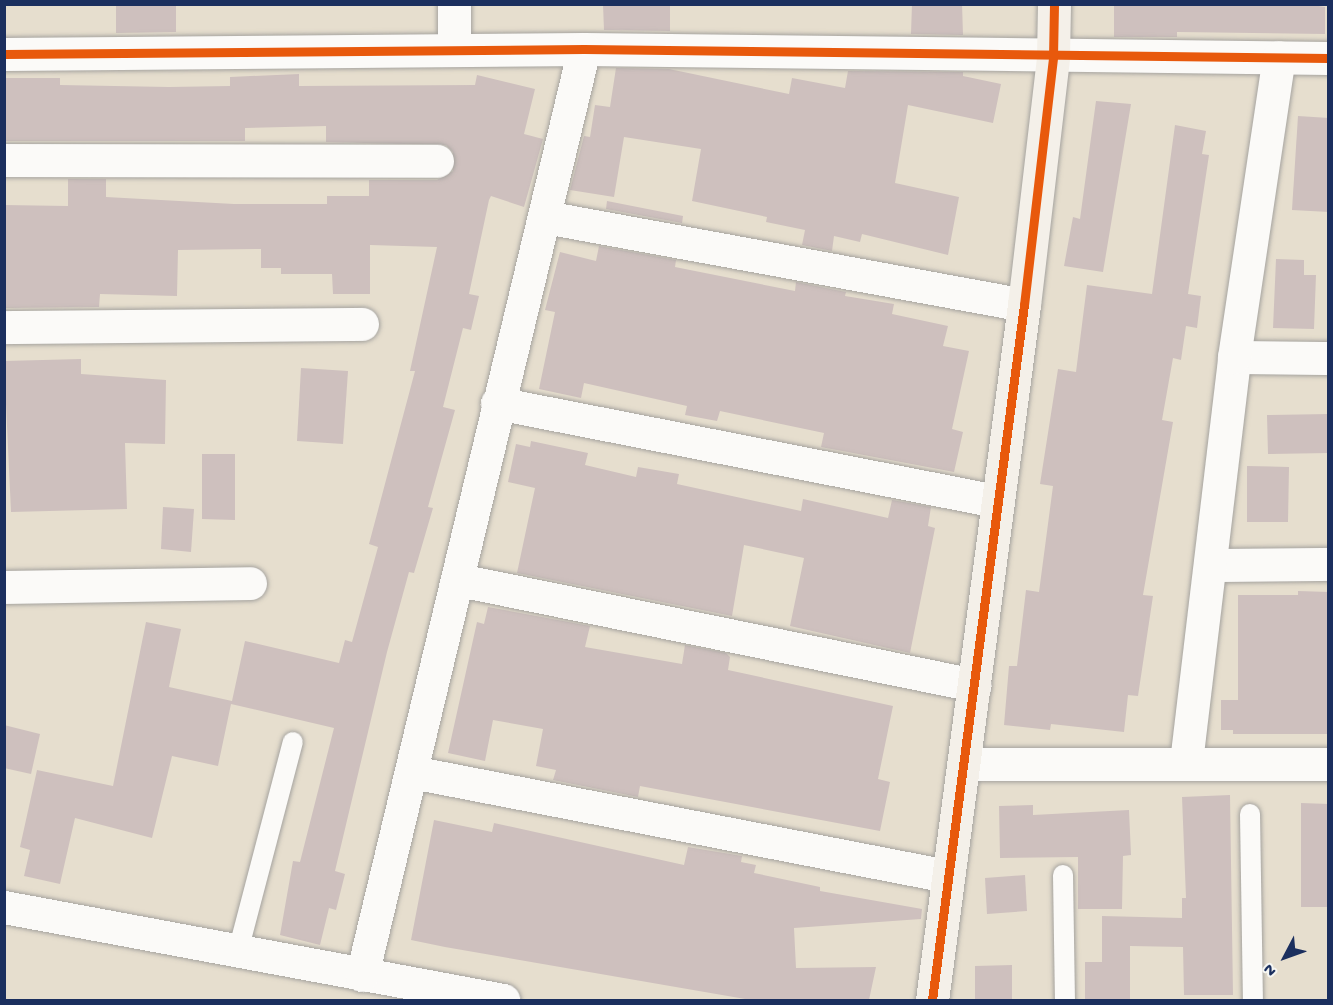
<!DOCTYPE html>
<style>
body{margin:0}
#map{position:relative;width:1333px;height:1005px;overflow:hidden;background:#e6dece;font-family:"Gochi Hand",sans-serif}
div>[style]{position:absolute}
.building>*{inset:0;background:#cec0be}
.roads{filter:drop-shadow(0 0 2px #a5a39f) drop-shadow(0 0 2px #a5a39f)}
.lane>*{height:20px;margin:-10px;padding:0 10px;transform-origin:10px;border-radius:10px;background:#fbfaf8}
.street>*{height:33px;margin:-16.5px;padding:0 16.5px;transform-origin:16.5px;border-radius:16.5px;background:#fbfaf8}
.secondary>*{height:33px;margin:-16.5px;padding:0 16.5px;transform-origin:16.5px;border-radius:16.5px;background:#f4f0e9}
.cycleway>*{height:9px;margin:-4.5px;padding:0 4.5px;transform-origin:4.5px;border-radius:4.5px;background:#e8590c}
span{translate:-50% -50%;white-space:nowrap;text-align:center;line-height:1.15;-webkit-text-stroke:4.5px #f6f6f2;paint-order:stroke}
.frame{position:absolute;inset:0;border:6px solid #1b2f5e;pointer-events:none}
.north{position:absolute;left:1255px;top:927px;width:60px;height:60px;-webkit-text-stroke:4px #f6f6f2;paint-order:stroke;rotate:229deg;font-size:16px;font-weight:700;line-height:24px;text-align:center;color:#1b2f5e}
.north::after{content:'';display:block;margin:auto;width:21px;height:27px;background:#1b2f5e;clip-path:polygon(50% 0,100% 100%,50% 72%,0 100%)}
</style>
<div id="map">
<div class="building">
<div style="clip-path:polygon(116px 4px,176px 4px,176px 32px,116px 33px)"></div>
<div style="clip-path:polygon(603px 4px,670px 4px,670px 31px,604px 30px)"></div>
<div style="clip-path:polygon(912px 4px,962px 4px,963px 35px,911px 34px)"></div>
<div style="clip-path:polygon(1114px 4px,1306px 4px,1325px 7px,1325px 34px,1177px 32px,1177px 37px,1114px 37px)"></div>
<div style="clip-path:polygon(616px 68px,669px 69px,789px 94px,792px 78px,845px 88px,848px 71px,963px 72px,963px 76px,1001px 84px,993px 123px,908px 105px,895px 183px,959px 197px,948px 255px,862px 234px,860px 242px,834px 236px,832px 251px,802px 245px,805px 230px,766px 222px,767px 217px,692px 201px,701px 149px,624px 137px,614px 197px,570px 190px,584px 136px,590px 137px,595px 105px,610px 107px)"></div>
<div style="clip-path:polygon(299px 74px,299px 86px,475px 85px,477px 75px,535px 89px,524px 134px,543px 139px,524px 207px,491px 196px,489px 200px,469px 294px,479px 296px,471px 330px,463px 328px,443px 407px,455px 410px,428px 507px,433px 508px,414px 573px,409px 572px,387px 652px,335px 871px,345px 874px,336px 910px,329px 908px,320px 945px,280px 935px,293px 861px,300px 862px,334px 728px,231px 704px,218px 766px,172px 756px,152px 838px,75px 818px,60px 884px,24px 876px,30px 850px,20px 847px,37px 770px,113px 786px,146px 622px,181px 629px,169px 687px,232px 701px,245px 641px,339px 663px,345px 640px,352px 642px,378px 547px,369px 544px,415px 371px,410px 371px,437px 247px,370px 245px,370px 294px,333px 294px,332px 274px,281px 274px,281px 268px,261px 268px,261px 249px,178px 250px,177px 296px,100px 294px,99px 307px,4px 308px,4px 205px,68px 206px,68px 179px,106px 179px,106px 197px,234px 204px,327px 204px,327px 196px,369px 196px,369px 180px,437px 180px,453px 171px,453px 152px,446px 145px,326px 142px,326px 126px,245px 128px,245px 141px,4px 141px,4px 78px,60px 78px,60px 85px,169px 87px,230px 86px,230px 77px)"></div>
<div style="clip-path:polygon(1096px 101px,1131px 104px,1103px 272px,1064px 266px,1073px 217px,1080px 219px)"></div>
<div style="clip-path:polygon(1298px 116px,1329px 118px,1329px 212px,1292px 210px)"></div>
<div style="clip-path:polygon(1175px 125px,1206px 131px,1202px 154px,1209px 155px,1188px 294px,1201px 296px,1197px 328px,1186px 326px,1181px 360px,1173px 358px,1162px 420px,1173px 422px,1143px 595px,1153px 596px,1138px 696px,1128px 695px,1124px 732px,1051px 724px,1050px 730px,1004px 725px,1009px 666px,1017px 666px,1026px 590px,1039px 592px,1053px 486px,1040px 484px,1058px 369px,1076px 372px,1087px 285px,1152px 294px)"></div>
<div style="clip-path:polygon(607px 201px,683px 216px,682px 223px,606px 209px)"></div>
<div style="clip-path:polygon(599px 246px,676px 260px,675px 267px,795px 291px,796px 282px,846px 292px,845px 296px,894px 304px,892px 314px,948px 326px,943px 346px,969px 351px,952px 429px,963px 432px,954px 472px,821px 447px,824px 433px,720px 411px,717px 421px,685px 415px,687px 406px,584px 383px,581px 398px,539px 389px,555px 312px,545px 310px,560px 252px,596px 261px)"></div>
<div style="clip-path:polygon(1276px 259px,1304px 260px,1304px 275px,1316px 275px,1314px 329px,1273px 328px)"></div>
<div style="clip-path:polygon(81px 359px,81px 374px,166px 380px,165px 444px,125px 443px,127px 509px,11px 512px,4px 361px)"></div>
<div style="clip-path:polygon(301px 368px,348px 371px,343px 444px,297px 441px)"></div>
<div style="clip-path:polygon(1329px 414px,1329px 453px,1268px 454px,1267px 415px)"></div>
<div style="clip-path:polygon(531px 441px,588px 453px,585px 465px,636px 477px,638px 467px,679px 474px,677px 484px,801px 511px,803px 499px,888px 518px,892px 500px,931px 507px,928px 526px,935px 528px,910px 653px,790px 626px,804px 558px,744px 545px,732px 616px,517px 573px,535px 488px,508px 482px,516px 444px,530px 447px)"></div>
<div style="clip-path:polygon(202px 454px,235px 454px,235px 520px,202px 519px)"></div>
<div style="clip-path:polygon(1247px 466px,1289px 467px,1288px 522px,1247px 522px)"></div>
<div style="clip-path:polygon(163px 507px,194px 509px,191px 552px,161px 549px)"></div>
<div style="clip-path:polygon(1298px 591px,1329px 592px,1329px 734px,1233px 734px,1233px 730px,1221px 730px,1221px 700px,1238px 700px,1238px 595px,1298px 595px)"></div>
<div style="clip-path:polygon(488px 607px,590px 626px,585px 647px,682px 664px,685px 645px,726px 653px,730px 657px,728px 670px,893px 706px,878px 779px,890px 782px,880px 831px,640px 786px,638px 797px,553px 780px,556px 770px,536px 766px,543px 729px,493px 720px,485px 761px,448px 753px,477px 622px,484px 624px)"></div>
<div style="clip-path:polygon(4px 725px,40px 734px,31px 774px,4px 768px)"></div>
<div style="clip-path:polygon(1230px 795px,1233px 995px,1184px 995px,1183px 947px,1130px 946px,1130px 1000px,1085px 1000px,1085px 962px,1102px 962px,1102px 916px,1182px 918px,1182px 898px,1186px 898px,1182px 797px)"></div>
<div style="clip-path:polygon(1301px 803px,1329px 804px,1329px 907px,1301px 907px)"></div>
<div style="clip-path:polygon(1033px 805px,1033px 815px,1129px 810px,1131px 855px,1123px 856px,1122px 909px,1078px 909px,1078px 857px,1000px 858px,999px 806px)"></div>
<div style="clip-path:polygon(434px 820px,492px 832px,494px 823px,684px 865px,688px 847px,742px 856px,741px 862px,756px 865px,754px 873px,820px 887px,820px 891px,922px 909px,921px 919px,794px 928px,796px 968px,876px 967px,869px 1000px,751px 1000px,445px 947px,411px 940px)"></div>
<div style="clip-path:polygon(1025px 875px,1027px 911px,987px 914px,985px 878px)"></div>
<div style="clip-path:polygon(1012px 965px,1012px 1000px,975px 1000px,975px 966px)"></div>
</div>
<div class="roads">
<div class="lane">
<div style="left:1250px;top:814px;width:186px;rotate:89.1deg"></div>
<div style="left:1063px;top:875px;width:125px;rotate:89.1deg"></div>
<div style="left:238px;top:951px;width:216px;rotate:-75.3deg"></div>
</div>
<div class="street">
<div style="left:454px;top:4px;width:46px;rotate:90deg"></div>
<div style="left:4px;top:54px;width:580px;rotate:-0.49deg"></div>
<div style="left:584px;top:49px;width:744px;rotate:0.69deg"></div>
<div style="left:4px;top:160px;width:433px;rotate:0.1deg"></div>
<div style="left:545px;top:217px;width:487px;rotate:10.4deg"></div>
<div style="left:4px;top:327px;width:358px;rotate:-0.5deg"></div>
<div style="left:1234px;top:357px;width:94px;rotate:0.6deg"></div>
<div style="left:497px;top:403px;width:509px;rotate:11.11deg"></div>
<div style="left:1211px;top:565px;width:117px;rotate:-0.5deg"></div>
<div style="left:459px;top:580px;width:526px;rotate:11.52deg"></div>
<div style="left:4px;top:587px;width:246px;rotate:-0.9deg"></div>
<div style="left:1186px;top:762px;width:408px;rotate:-83.2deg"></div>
<div style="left:1234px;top:357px;width:303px;rotate:-81.5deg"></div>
<div style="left:965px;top:764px;width:363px"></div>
<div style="left:412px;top:772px;width:545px;rotate:11deg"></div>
<div style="left:4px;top:907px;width:508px;rotate:10.56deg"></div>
<div style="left:362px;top:975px;width:952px;rotate:-76.52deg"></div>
</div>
<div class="secondary">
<div style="left:932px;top:1000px;width:701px;rotate:-82.46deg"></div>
<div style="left:1024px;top:305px;width:250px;rotate:-83.3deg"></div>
<div style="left:1053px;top:57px;width:53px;rotate:-88.9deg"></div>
</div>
</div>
<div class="cycleway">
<div style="left:4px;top:54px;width:580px;rotate:-0.49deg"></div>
<div style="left:584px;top:49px;width:744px;rotate:0.69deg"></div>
<div style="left:932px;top:1000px;width:701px;rotate:-82.46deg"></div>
<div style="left:1024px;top:305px;width:250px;rotate:-83.3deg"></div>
<div style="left:1053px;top:57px;width:53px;rotate:-88.9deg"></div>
</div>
<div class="frame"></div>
<div class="north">N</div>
</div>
